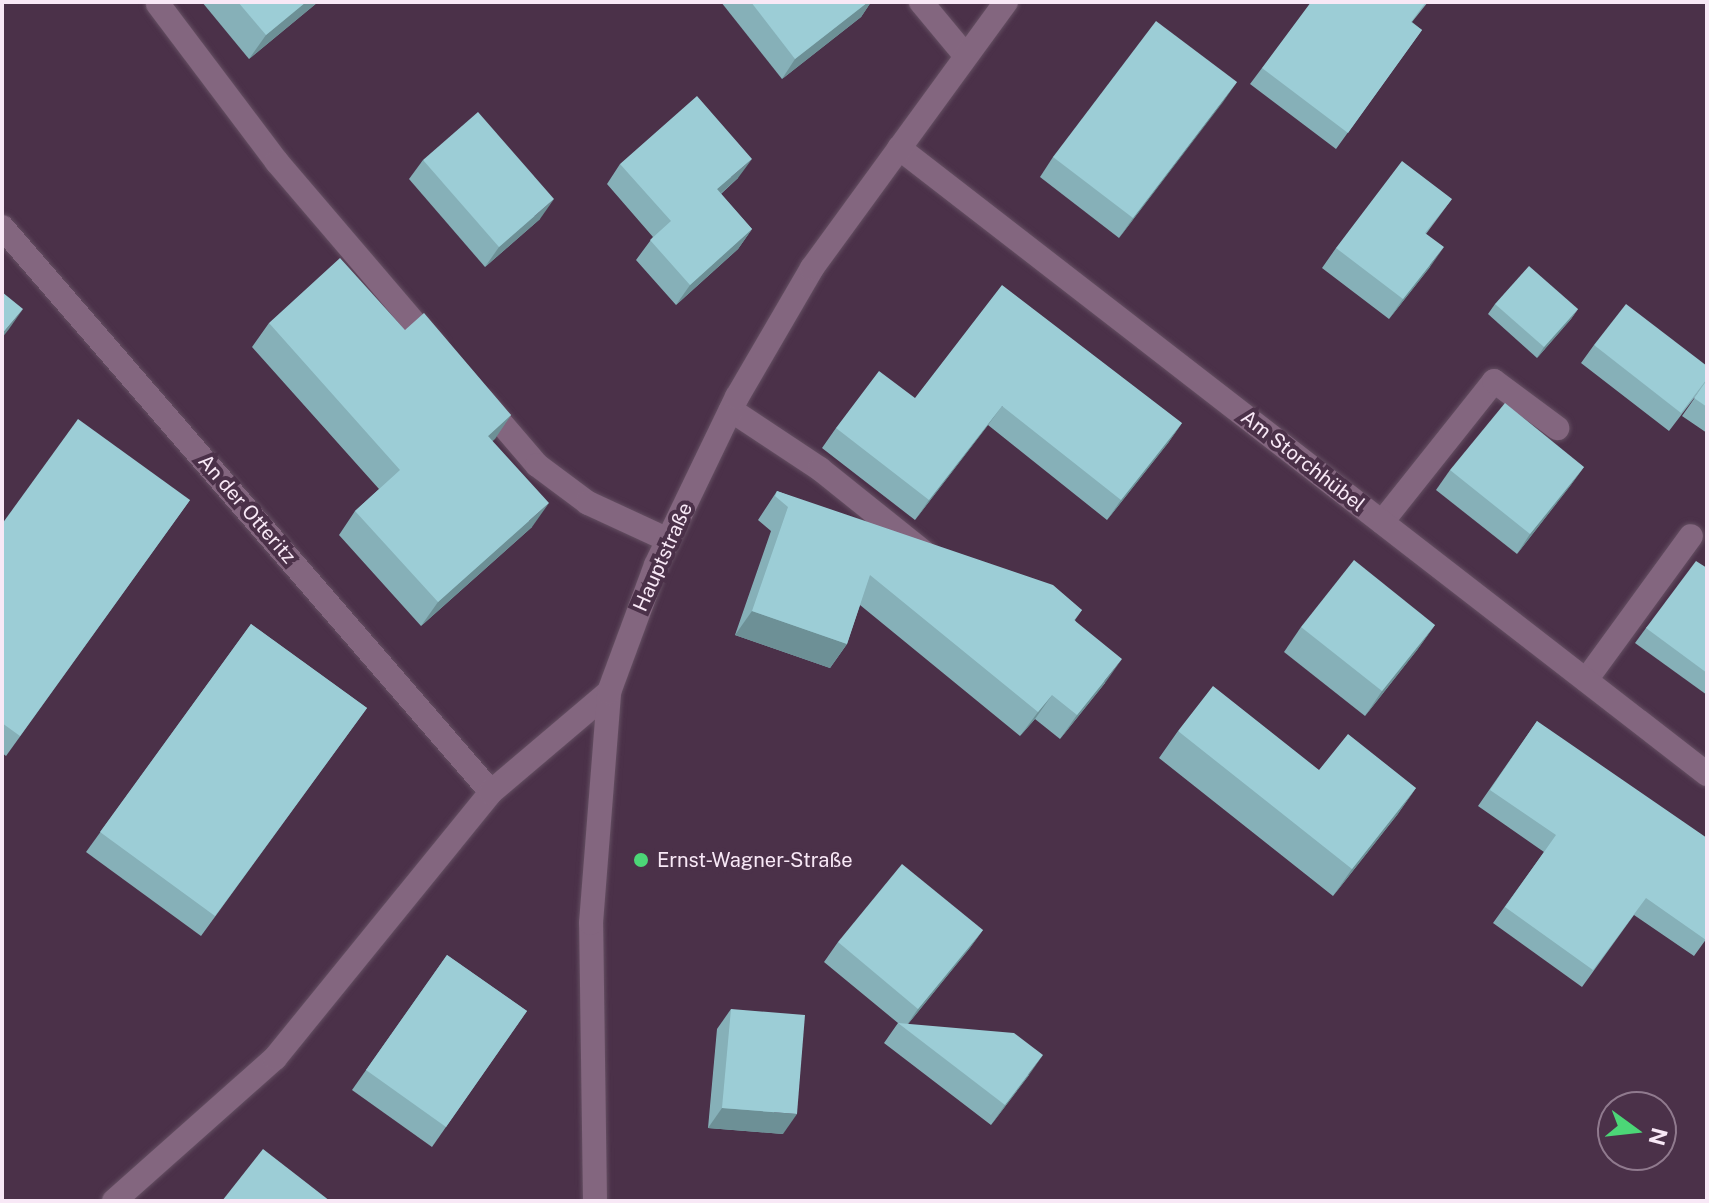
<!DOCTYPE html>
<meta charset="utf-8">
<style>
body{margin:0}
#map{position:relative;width:1709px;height:1203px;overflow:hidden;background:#4b3149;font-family:"Public Sans",sans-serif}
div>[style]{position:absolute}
.roads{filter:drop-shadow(0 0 2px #644f62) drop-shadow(0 0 2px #644f62)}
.lane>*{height:24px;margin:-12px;padding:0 12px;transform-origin:12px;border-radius:12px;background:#83667f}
.street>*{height:24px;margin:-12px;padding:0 12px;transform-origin:12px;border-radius:12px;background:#83667f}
.secondary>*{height:24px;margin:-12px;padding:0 12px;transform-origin:12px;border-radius:12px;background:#83667f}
.wall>*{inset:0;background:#86b0b8}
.shaded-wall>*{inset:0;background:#6d9096}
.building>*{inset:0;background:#9ccdd6}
.dots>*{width:22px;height:22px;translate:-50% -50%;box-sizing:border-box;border:4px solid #4b3149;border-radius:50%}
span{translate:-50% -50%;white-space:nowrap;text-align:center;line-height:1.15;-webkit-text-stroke:8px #4b3149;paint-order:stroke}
.street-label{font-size:20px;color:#f8e8f6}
.poi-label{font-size:20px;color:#f8e8f6}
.left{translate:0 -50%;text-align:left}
.frame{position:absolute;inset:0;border:4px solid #f8e8f6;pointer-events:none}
.north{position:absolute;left:1597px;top:1091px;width:80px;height:80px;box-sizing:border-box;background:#4b3149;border:2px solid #907a8e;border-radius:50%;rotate:105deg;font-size:22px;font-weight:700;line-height:32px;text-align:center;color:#f8e8f6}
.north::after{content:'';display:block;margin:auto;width:28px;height:36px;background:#4cd677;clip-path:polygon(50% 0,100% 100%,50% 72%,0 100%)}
</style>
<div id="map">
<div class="roads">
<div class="lane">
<div style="left:921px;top:2px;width:69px;rotate:50.3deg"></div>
<div style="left:158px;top:4px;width:198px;rotate:53deg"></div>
<div style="left:277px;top:162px;width:243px;rotate:49.5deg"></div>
<div style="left:483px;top:402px;width:83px;rotate:49.4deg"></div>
<div style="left:537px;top:465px;width:64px;rotate:36.7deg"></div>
<div style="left:588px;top:503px;width:88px;rotate:24.8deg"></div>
<div style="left:731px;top:410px;width:107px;rotate:33.5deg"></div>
<div style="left:820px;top:469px;width:134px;rotate:38.7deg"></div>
<div style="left:1382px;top:522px;width:180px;rotate:-51.5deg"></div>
<div style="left:1494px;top:381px;width:79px;rotate:36.7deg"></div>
<div style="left:1586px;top:680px;width:178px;rotate:-53.9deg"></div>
</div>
<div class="street">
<div style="left:899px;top:148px;width:1022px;rotate:37.77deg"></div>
<div style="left:2px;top:227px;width:747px;rotate:49.12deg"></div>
<div style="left:114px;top:1201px;width:215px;rotate:-41.6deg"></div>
<div style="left:275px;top:1058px;width:343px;rotate:-50.9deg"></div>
<div style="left:491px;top:792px;width:155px;rotate:-40.3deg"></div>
</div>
<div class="secondary">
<div style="left:595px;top:1201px;width:278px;rotate:-90.8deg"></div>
<div style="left:591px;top:923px;width:232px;rotate:-85.5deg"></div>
<div style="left:609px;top:692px;width:135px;rotate:-69.7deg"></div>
<div style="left:656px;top:565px;width:187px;rotate:-64.3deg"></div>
<div style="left:737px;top:397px;width:149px;rotate:-59.8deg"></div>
<div style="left:812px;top:268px;width:329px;rotate:-53.9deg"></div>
</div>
</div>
<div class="wall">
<div style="clip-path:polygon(202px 2px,318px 2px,249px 59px)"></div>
<div style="clip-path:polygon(721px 2px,871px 2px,861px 17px,782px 79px)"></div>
<div style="clip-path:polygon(1428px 2px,1412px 22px,1422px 30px,1336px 149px,1250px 84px,1262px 68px)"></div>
<div style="clip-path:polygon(1237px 82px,1119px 238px,1040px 177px,1053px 157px)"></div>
<div style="clip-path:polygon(423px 160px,540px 219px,485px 267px,409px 179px)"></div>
<div style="clip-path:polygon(620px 164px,738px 178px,721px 194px,752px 229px,738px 249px,676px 305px,636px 260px,653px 237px,607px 184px)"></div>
<div style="clip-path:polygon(1452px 199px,1426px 234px,1430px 267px,1389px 319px,1322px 268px,1336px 248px)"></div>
<div style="clip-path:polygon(1495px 304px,1578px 309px,1571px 319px,1537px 358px,1488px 314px)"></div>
<div style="clip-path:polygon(269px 323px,405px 330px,511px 415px,492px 441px,532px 527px,421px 626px,339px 535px,355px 511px,379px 489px,252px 347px)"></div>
<div style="clip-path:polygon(1594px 345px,1707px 366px,1707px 433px,1682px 416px,1701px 389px,1669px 431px,1581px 363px)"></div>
<div style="clip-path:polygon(915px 398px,1182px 423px,1168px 443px,1107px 520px,988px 425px,915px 520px,822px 448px,836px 428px)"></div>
<div style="clip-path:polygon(1584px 467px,1570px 486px,1517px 554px,1436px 490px,1450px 470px)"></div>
<div style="clip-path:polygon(777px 491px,1082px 610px,1075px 620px,1105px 683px,1060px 739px,1035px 719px,1020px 736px,860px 605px,847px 644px,830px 668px,735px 635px,771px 531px,758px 520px)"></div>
<div style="clip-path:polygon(190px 500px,6px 756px,2px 753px,2px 524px)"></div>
<div style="clip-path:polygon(1707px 568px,1707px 695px,1635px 643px,1646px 628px)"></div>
<div style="clip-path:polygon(251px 624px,367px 708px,201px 936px,86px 852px)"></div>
<div style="clip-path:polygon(1435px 625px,1417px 650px,1365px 716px,1284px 652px,1301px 627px)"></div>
<div style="clip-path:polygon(1537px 721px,1707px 938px,1694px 956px,1634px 915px,1582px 987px,1493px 923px,1544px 852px,1478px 806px)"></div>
<div style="clip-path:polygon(1178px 731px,1319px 770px,1416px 788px,1397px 815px,1333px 896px,1159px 758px)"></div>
<div style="clip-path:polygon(983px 930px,969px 949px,908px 1024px,1029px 1075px,991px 1125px,884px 1043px,898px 1023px,824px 962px,838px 942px)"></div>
<div style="clip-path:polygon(447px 955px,527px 1011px,432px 1147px,352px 1090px)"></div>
<div style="clip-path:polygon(731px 1009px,783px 1134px,708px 1128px,717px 1029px)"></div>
</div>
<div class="shaded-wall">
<div style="clip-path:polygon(306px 2px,318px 2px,249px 59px,266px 35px)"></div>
<div style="clip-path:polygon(868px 2px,871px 2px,861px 17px,782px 79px,795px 59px)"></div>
<div style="clip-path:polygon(1237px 82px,1223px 102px,1119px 238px,1133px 218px)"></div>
<div style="clip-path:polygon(752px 159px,738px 178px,703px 209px,717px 189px)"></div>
<div style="clip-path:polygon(554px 199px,540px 219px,485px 267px,499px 247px)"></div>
<div style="clip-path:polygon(752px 229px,738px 249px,676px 305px,690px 285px)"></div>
<div style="clip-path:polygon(1444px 247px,1430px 267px,1389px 319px,1403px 299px)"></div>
<div style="clip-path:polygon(23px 309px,9px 329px,2px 338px,2px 334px)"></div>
<div style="clip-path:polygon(1578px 309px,1571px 319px,1537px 358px,1544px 347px)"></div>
<div style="clip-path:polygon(1002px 406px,988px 425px,915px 520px,929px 500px)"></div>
<div style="clip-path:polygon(511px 415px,495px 439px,471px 460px,488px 436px)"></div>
<div style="clip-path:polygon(1182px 423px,1168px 443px,1107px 520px,1121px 500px)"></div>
<div style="clip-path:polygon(1584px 467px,1570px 486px,1517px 554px,1530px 534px)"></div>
<div style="clip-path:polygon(549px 503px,532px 527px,421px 626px,438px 602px)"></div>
<div style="clip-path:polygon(752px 611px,847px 644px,830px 668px,735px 635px)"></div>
<div style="clip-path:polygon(1435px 625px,1417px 650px,1365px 716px,1382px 691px)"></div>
<div style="clip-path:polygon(1122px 659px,1105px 683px,1060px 739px,1077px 715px)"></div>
<div style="clip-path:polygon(1052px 695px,1035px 719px,1020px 736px,1038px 712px)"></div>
<div style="clip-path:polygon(1416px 788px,1397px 815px,1333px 896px,1352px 869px)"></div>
<div style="clip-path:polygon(983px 930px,969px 949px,904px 1029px,918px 1009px)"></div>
<div style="clip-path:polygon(1043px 1055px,1029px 1075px,991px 1125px,1005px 1105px)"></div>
<div style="clip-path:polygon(722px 1108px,797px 1114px,783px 1134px,708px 1128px)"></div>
</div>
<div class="building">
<div style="clip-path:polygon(238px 2px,306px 2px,266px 35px)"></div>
<div style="clip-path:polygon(751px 2px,868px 2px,795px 59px)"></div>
<div style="clip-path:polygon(1311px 2px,1426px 2px,1411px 22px,1422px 30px,1348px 133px,1262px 68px)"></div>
<div style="clip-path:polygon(1156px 21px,1237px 82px,1133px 218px,1053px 157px)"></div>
<div style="clip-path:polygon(697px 96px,752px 159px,717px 189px,752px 229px,690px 285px,650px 240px,671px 221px,620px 164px)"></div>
<div style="clip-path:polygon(478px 112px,554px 199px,499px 247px,423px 160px)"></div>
<div style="clip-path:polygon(1402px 161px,1452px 199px,1425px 233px,1444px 247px,1403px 299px,1336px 248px)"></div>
<div style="clip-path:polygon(340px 258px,405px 330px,424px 313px,511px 415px,488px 436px,549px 503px,438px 602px,355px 511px,400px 470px,269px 323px)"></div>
<div style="clip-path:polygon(1529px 266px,1578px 309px,1544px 347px,1495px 304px)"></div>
<div style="clip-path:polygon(1002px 285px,1182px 423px,1121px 500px,1002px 406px,929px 500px,836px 428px,879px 371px,915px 398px)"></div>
<div style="clip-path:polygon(2px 292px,23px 309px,2px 334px)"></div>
<div style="clip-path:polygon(1626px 304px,1707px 366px,1707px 379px,1681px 413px,1594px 345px)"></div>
<div style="clip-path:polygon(1707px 380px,1707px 407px,1694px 398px)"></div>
<div style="clip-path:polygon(1505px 403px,1584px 467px,1530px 534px,1450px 470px)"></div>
<div style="clip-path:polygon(78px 419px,190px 500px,20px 736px,2px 723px,2px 524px)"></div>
<div style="clip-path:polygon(777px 491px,1053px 585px,1082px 610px,1074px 620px,1122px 659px,1077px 715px,1052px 695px,1038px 712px,870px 575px,847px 644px,752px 611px,788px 507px,775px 496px)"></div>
<div style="clip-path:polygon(1354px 560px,1435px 625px,1382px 691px,1301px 627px)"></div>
<div style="clip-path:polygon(1696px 561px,1707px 568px,1707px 673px,1646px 628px)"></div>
<div style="clip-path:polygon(251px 624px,367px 708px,215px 916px,100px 832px)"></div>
<div style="clip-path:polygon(1213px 686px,1319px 770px,1348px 734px,1416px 788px,1352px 869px,1178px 731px)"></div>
<div style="clip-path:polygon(1537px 721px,1707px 838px,1707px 938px,1706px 940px,1646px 898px,1593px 970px,1505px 907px,1556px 835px,1490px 790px)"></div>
<div style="clip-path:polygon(902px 864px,983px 930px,918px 1009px,838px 942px)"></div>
<div style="clip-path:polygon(447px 955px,527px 1011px,446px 1127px,366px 1070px)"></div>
<div style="clip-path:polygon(731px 1009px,805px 1015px,797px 1114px,722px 1108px)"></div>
<div style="clip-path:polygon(898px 1023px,1014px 1033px,1043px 1055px,1005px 1105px)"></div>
<div style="clip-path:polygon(263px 1149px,330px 1201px,222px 1201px)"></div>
</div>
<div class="dots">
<div style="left:641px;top:860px;background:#4cd677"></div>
</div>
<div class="street-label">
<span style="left:1303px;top:461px;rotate:38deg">Am Storchhübel</span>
<span style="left:247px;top:509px;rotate:49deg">An der Otteritz</span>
<span style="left:663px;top:557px;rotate:-66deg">Hauptstraße</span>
</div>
<div class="poi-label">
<span class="left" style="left:657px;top:860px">Ernst-Wagner-Straße</span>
</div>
<div class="frame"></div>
<div class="north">N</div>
</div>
